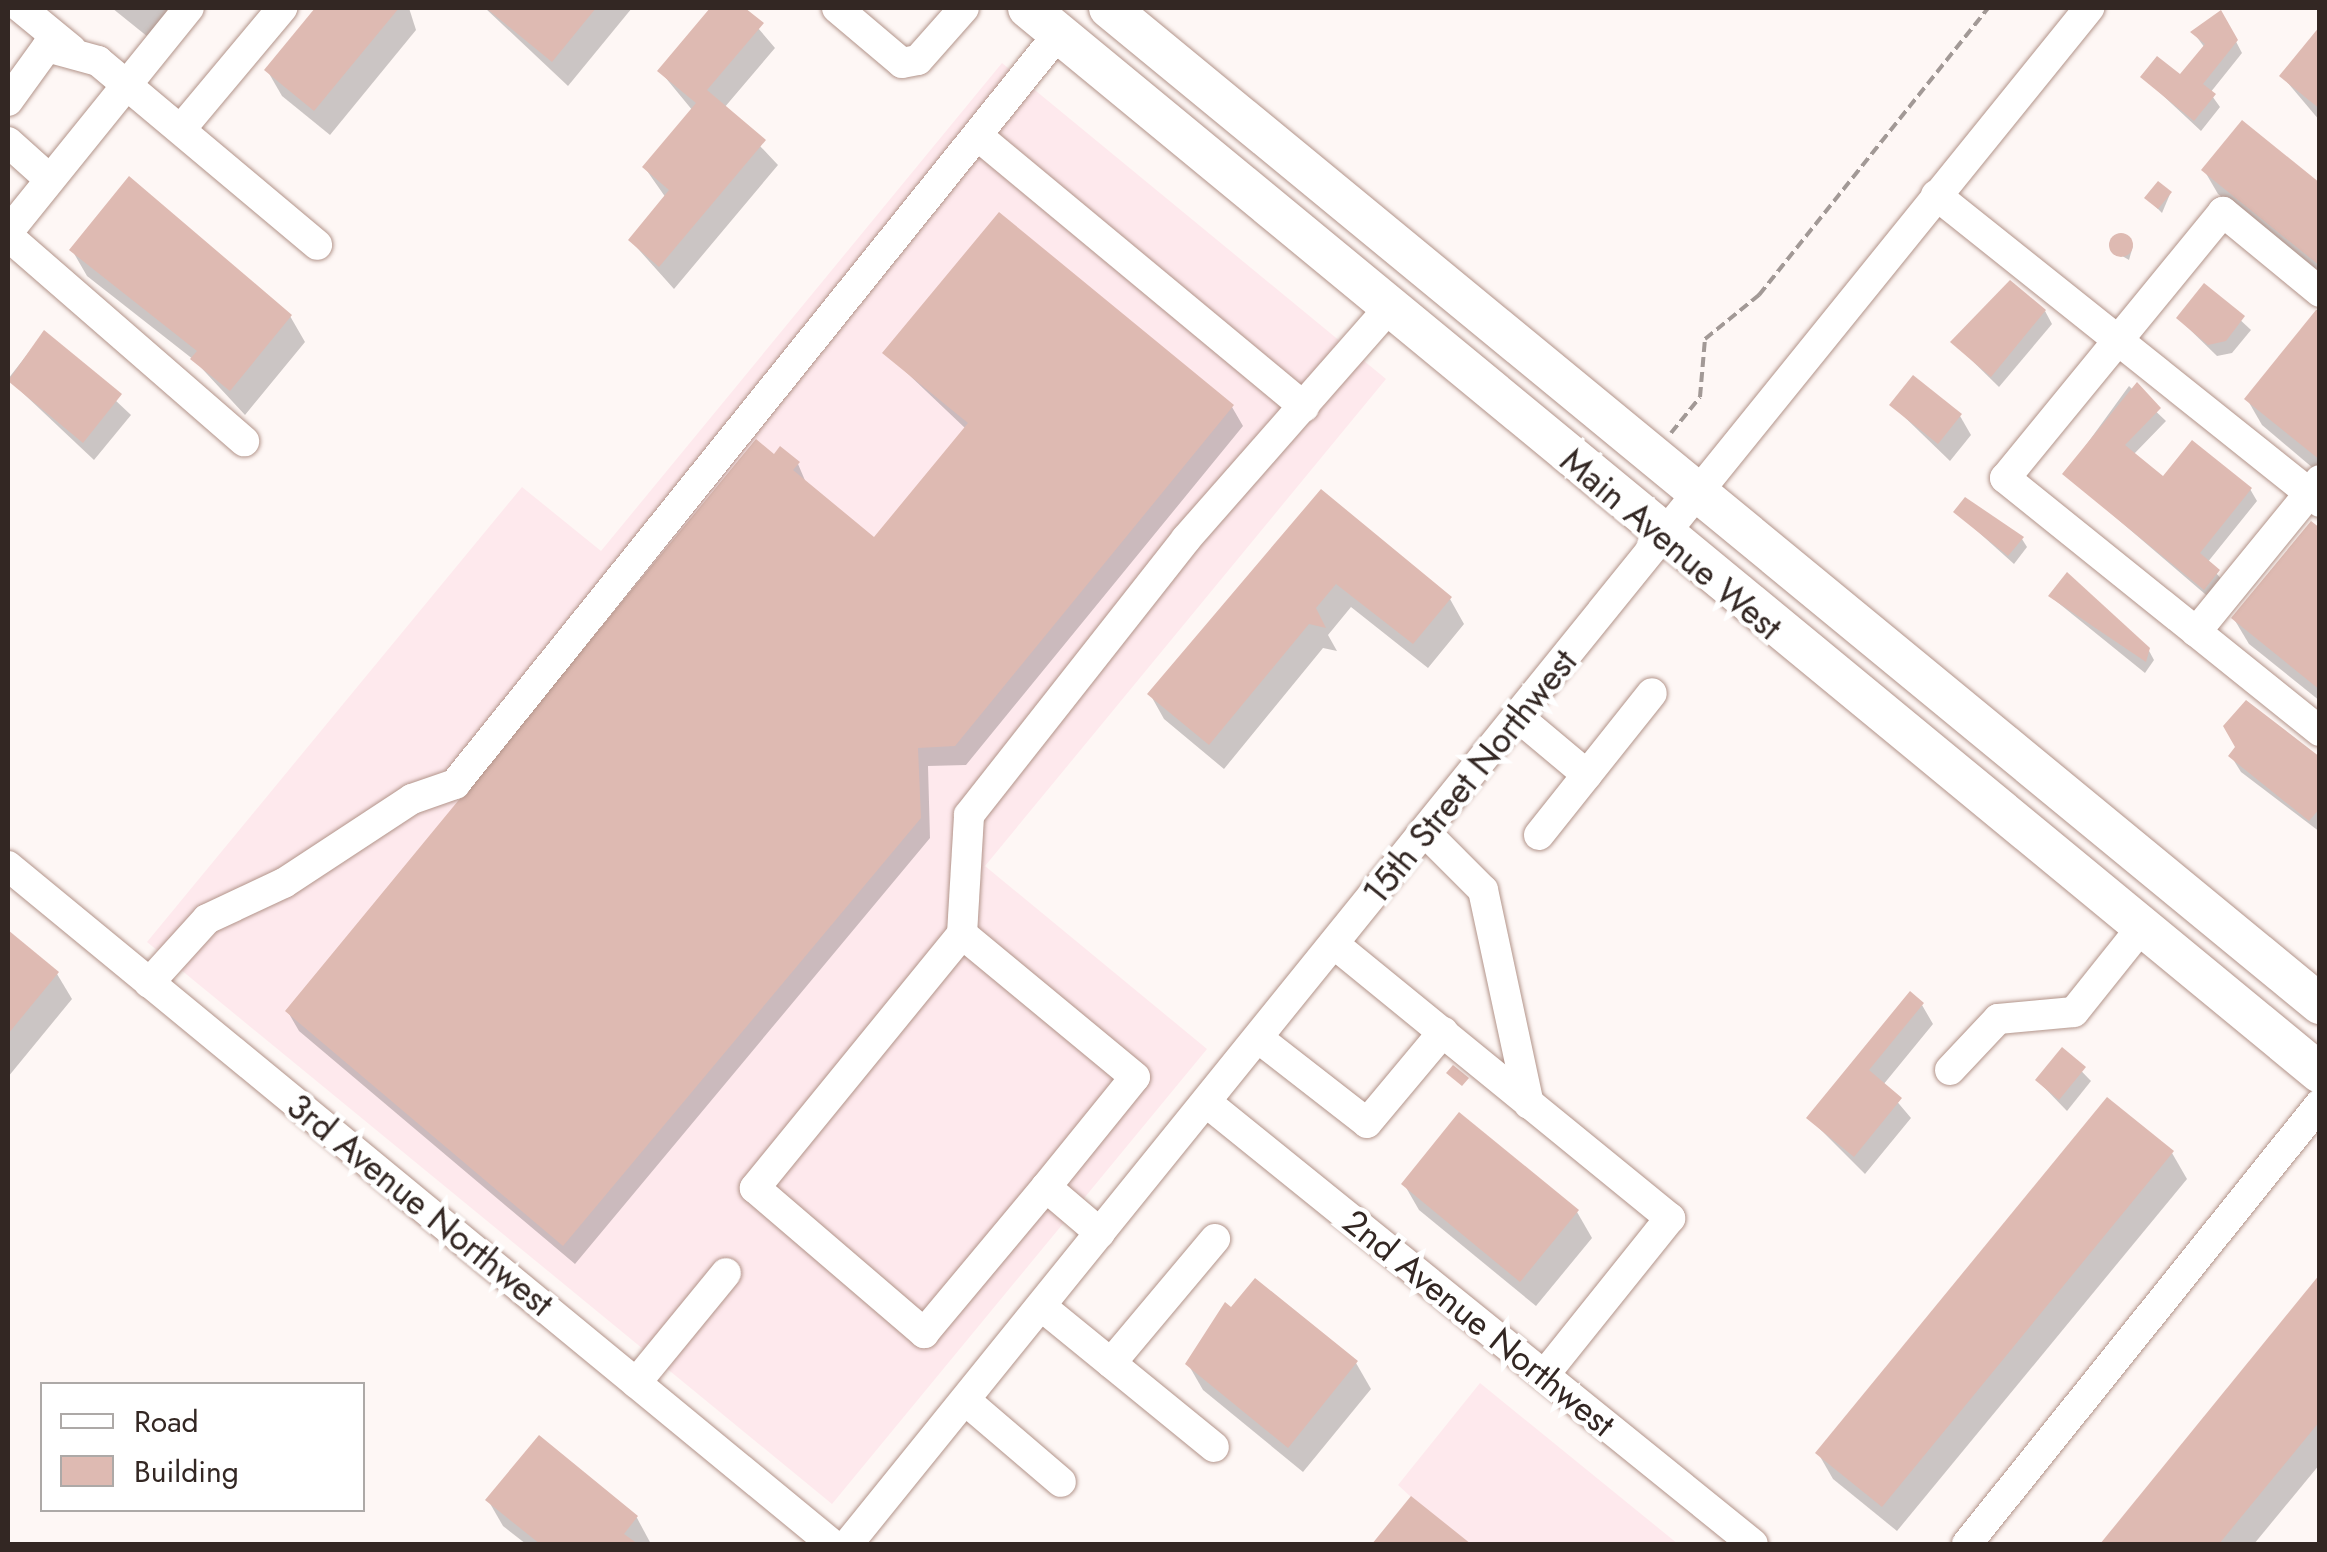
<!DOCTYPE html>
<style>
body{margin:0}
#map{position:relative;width:2327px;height:1552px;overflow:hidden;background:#fef7f5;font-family:Jost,sans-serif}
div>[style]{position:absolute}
.industrial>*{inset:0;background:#fee9ed}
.shadow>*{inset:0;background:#0003}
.building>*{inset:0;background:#debab2}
.round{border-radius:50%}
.path>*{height:4px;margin-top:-2px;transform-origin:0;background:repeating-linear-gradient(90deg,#a29996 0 10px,transparent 0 15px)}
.roads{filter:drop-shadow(0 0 2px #b2948a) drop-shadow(0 0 2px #b2948a)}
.minor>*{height:30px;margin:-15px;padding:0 15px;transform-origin:15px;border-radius:15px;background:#fff}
.major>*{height:40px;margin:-20px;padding:0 20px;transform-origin:20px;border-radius:20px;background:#fff}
span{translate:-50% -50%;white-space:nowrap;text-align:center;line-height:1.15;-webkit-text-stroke:9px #fff;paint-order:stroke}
.street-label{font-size:35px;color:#332723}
.frame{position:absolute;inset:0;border:10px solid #332723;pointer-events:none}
.legend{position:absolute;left:40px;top:1382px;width:325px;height:130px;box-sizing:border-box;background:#fff;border:2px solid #ada9a7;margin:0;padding:12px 18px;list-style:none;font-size:30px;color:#332723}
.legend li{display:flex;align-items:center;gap:20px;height:50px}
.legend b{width:50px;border:2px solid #ada9a7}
</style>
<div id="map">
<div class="industrial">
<div style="clip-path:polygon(1002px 63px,1386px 379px,985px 866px,1207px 1049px,832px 1504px,147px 942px,522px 487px,601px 551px)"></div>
<div style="clip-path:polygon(1480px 1383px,1678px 1544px,1372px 1544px,1411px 1497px,1398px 1485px)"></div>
</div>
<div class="shadow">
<div style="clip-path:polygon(112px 8px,173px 8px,148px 37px)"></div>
<div style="clip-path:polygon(318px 8px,409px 8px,416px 30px,330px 135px,282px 96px,267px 70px)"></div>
<div style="clip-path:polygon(485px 8px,632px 8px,568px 86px)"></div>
<div style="clip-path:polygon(713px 8px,741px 8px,775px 48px,724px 108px,778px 165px,674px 289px,631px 241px,666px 198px,645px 168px,693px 111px,660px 71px)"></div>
<div style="clip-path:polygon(2221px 13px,2242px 53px,2210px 93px,2220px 107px,2201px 131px,2143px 77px,2180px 78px,2205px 48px,2193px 32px)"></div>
<div style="clip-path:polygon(2320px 30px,2320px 121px,2282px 76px)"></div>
<div style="clip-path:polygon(2204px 170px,2320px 186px,2320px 272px,2218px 194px)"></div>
<div style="clip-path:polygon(2170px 194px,2162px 213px,2147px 198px)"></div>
<div style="clip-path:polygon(2117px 236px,2133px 246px,2129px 260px,2112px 250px)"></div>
<div style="clip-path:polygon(72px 250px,290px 316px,305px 342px,245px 415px,194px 360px,87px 276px)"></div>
<div style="clip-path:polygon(2205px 287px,2251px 330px,2232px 353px,2217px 356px,2179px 319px)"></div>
<div style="clip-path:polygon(2045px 311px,2052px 324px,1999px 387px,1953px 342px)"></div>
<div style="clip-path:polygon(2320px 316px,2320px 474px,2262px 425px,2247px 399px)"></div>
<div style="clip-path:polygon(44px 333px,131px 415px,94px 460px,8px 379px)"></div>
<div style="clip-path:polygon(886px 353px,1232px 407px,1243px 426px,966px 765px,928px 766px,930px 838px,575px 1264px,299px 1031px,288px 1012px,774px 457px,798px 464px,807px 485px,875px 540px,966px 429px)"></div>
<div style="clip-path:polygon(2129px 386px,2166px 421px,2133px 455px,2164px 479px,2250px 489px,2257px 501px,2207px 563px,2225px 583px,2212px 600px,2065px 474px)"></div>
<div style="clip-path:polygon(1892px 405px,1960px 416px,1971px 435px,1950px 461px)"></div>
<div style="clip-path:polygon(1322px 492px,1450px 599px,1464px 624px,1428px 668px,1351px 607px,1328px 635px,1337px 651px,1323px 648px,1224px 769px,1164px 719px,1150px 694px)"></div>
<div style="clip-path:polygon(1956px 512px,2022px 539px,2027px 547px,2014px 564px)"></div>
<div style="clip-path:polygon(2320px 532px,2320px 701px,2249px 644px,2234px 619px)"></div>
<div style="clip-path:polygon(2051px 597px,2148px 649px,2154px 660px,2145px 673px)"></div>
<div style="clip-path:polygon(2231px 756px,2320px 761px,2320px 832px,2241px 772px)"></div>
<div style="clip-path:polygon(8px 933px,57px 974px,72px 999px,8px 1077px)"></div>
<div style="clip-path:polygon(1922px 1005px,1933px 1024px,1883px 1085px,1911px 1118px,1865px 1174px,1809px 1118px)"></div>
<div style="clip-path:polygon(2062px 1051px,2091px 1081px,2067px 1111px,2038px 1081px)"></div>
<div style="clip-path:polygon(2172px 1153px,2187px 1179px,1897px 1531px,1833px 1479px,1818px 1453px)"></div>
<div style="clip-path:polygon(1404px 1184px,1577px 1212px,1592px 1238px,1536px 1306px,1419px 1210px)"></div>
<div style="clip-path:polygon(2320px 1278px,2320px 1464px,2254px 1544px,2103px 1544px)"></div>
<div style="clip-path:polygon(1356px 1363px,1371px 1389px,1303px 1472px,1203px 1390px,1188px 1364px)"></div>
<div style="clip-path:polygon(539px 1438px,637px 1518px,651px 1544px,526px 1544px,503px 1526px,488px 1500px)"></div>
</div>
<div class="building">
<div style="clip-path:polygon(315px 8px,399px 8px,314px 111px,264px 70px)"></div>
<div style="clip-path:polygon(486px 8px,596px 8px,552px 62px)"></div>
<div style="clip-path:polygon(710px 8px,745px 8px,764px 23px,707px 90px,766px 140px,659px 267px,628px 240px,669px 190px,642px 167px,696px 103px,657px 71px)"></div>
<div style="clip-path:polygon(2221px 10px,2238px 40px,2203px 84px,2216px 94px,2194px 121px,2140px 77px,2157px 56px,2180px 74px,2205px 44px,2190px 32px)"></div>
<div style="clip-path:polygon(2320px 26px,2320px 109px,2279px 76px)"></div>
<div style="clip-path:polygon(2242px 120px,2320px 183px,2320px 266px,2201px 170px)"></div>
<div style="clip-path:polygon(129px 176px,292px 315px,230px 391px,190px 359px,197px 351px,69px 250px)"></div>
<div style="clip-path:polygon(2158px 181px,2172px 192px,2158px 209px,2144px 198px)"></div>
<div style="clip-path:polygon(999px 212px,1234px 405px,955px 746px,918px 748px,921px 818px,563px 1246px,285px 1011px,756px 439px,774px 454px,780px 446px,800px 462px,793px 470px,874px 537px,968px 423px,882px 353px)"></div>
<div class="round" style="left:2109px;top:233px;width:24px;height:24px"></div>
<div style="clip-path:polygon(2010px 280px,2046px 310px,1991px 377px,1950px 342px)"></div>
<div style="clip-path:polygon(2204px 283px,2245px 316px,2226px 341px,2208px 345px,2176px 318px)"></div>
<div style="clip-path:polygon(2316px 310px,2320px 310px,2320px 460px,2244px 399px)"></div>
<div style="clip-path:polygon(44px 330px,122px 394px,83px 443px,8px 381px)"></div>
<div style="clip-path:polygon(1913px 375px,1962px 414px,1938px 444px,1889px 405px)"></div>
<div style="clip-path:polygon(2137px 382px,2161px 408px,2125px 445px,2163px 476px,2192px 440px,2252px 488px,2200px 553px,2220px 570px,2204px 590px,2062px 474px)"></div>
<div style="clip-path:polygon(1321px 489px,1452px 597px,1413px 644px,1336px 584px,1316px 608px,1326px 628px,1309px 624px,1209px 745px,1147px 694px)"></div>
<div style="clip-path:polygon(1965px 497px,2024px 537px,2008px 556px,1953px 512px)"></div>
<div style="clip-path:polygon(2311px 521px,2320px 528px,2320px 690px,2231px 618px)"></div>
<div style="clip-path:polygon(2067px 572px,2150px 648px,2146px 662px,2048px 596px)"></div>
<div style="clip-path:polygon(2246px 700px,2320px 757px,2320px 808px,2309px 821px,2228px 756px,2235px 747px,2223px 726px)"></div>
<div style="clip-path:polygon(8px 930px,59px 972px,8px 1034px)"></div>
<div style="clip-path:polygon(1910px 991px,1924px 1003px,1869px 1070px,1902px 1098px,1854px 1157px,1806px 1118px)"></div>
<div style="clip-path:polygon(2062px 1047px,2086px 1067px,2059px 1100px,2035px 1080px)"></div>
<div style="clip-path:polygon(1453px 1065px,1469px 1078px,1462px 1086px,1446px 1073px)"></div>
<div style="clip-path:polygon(2107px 1097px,2174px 1151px,1882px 1507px,1815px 1453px)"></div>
<div style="clip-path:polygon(1459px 1112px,1579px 1210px,1520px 1282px,1401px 1184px)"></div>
<div style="clip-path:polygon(2320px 1274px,2320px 1421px,2219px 1544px,2100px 1544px)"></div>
<div style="clip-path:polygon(1255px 1278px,1358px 1361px,1288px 1448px,1185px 1364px,1225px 1302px,1231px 1307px)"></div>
<div style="clip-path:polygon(539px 1435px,638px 1516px,624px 1534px,638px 1544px,540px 1544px,485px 1500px)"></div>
<div style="clip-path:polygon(1411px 1496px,1471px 1544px,1372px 1544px)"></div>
</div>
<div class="path">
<div style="left:1671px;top:433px;width:46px;rotate:-51.1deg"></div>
<div style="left:1700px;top:397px;width:58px;rotate:-85.1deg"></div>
<div style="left:1705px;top:339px;width:70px;rotate:-39.2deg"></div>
<div style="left:1759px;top:295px;width:367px;rotate:-51.4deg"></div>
</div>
<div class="roads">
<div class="minor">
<div style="left:21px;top:8px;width:65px;rotate:39.4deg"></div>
<div style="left:837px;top:8px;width:85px;rotate:40.2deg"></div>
<div style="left:902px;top:63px;width:16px;rotate:-11deg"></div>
<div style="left:918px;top:60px;width:69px;rotate:-48.5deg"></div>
<div style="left:8px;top:101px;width:67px;rotate:-54.2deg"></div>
<div style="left:47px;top:47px;width:53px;rotate:15.4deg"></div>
<div style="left:98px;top:61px;width:286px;rotate:40deg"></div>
<div style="left:181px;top:129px;width:158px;rotate:-50.1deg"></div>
<div style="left:978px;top:136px;width:424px;rotate:39.7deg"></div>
<div style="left:8px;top:142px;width:52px;rotate:41.9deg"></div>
<div style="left:1936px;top:195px;width:492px;rotate:38.6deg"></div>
<div style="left:8px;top:232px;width:288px;rotate:-51.1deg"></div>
<div style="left:8px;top:236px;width:313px;rotate:41deg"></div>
<div style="left:2320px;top:292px;width:126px;rotate:-140.5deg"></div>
<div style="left:2223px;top:212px;width:344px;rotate:129.3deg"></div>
<div style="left:2005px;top:478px;width:404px;rotate:38.8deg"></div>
<div style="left:2196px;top:632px;width:196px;rotate:-50.8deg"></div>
<div style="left:1518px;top:717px;width:90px;rotate:40deg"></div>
<div style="left:1425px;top:832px;width:82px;rotate:45deg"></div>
<div style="left:1483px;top:890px;width:219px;rotate:77.9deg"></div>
<div style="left:1539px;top:835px;width:181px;rotate:-51.5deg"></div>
<div style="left:8px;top:866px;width:1067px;rotate:39.45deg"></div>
<div style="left:962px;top:934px;width:328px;rotate:129.2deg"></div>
<div style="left:755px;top:1188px;width:223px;rotate:40.6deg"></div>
<div style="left:924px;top:1333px;width:190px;rotate:-50.1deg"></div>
<div style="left:1334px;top:944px;width:434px;rotate:39.2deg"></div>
<div style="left:1670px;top:1218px;width:201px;rotate:128.7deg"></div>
<div style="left:149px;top:983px;width:86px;rotate:-47.8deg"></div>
<div style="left:207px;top:919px;width:85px;rotate:-25.1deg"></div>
<div style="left:284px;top:883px;width:153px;rotate:-33.3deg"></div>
<div style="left:412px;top:799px;width:46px;rotate:-19.2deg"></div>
<div style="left:455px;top:784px;width:964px;rotate:-51.19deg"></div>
<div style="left:1258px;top:1038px;width:138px;rotate:37.9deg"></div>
<div style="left:1367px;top:1123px;width:119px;rotate:-50.1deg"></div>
<div style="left:1950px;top:1070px;width:70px;rotate:-46.7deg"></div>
<div style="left:1998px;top:1019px;width:76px;rotate:-5.3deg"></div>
<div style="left:2074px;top:1012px;width:107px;rotate:-51.4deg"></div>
<div style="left:1206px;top:1102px;width:703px;rotate:38.94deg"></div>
<div style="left:1100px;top:1233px;width:71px;rotate:-139.6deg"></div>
<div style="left:1046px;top:1187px;width:141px;rotate:-51deg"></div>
<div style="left:1135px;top:1077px;width:224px;rotate:-140.4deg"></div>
<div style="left:962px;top:934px;width:119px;rotate:-86.6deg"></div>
<div style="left:969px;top:815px;width:351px;rotate:-51.8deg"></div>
<div style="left:1186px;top:539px;width:306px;rotate:-48.7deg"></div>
<div style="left:1041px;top:1306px;width:223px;rotate:39.2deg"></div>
<div style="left:1111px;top:1363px;width:162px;rotate:-50deg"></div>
<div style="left:636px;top:1383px;width:142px;rotate:-50.7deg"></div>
<div style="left:965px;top:1400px;width:126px;rotate:40.5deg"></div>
<div style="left:848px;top:1544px;width:1975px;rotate:-51.06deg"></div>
<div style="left:1967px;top:1544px;width:564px;rotate:-51.26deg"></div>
</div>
<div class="major">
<div style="left:1028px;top:8px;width:1674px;rotate:39.5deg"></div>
<div style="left:1109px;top:8px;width:1568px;rotate:39.44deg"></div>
</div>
</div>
<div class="street-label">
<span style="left:1671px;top:544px;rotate:40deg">Main Avenue West</span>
<span style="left:1470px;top:777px;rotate:-51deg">15th Street Northwest</span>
<span style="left:420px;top:1205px;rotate:39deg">3rd Avenue Northwest</span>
<span style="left:1479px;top:1323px;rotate:39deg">2nd Avenue Northwest</span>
</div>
<div class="frame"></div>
<ul class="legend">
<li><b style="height:12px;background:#fff"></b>Road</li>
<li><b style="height:28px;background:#debab2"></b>Building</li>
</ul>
</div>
